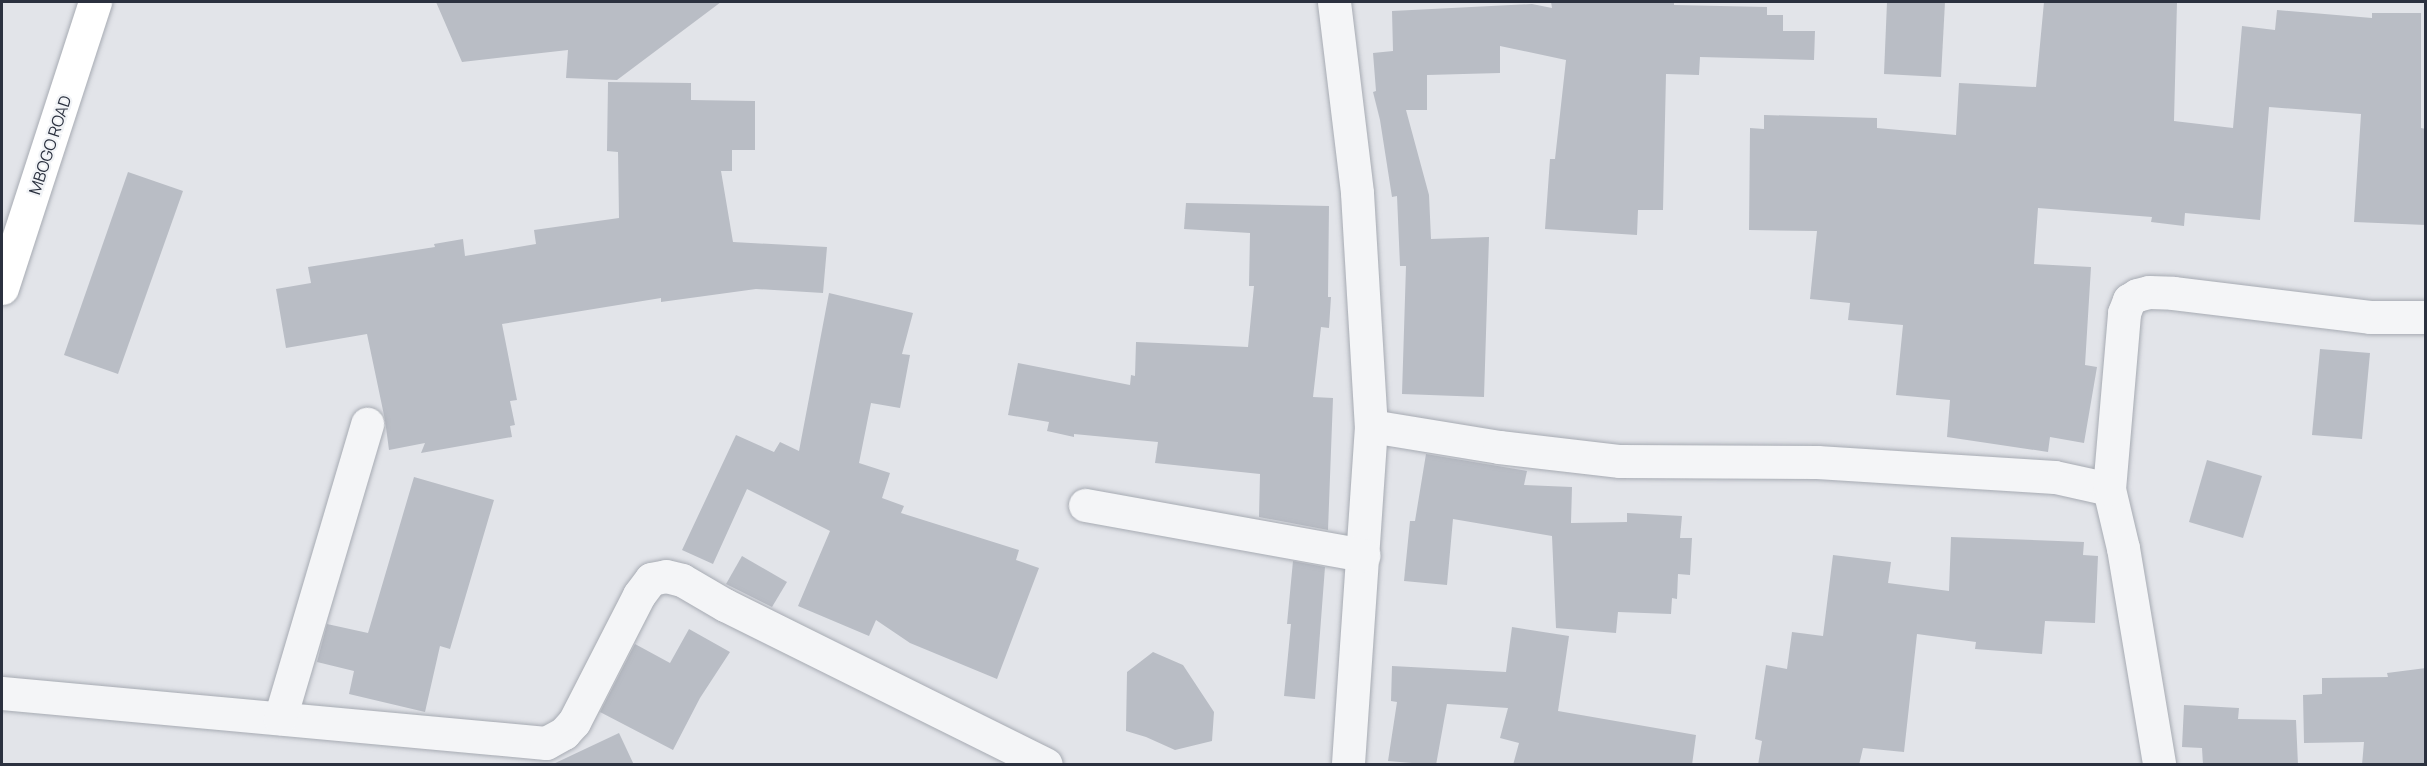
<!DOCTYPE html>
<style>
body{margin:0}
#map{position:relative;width:2427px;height:766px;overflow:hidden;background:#e2e4e9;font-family:Manrope,sans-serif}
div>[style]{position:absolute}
.building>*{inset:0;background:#b9bdc5}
.roads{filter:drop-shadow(0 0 2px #a7abb3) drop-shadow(0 0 2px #a7abb3)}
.minor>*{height:33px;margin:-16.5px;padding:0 16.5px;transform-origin:16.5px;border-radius:16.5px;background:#f4f5f7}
.secondary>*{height:33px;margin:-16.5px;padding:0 16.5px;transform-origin:16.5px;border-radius:16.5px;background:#fff}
span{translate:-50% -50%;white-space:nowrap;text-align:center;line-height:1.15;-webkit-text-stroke:4.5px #f1f3f6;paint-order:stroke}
.street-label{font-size:16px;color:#2b313f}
.frame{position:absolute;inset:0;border:3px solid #2b313f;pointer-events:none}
</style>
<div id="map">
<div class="building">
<div style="clip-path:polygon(436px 2px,721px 2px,617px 80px,566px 78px,568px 50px,462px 62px)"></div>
<div style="clip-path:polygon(1551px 2px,1674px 2px,1674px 5px,1767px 7px,1767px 15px,1783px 15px,1783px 31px,1815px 31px,1814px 60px,1700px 57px,1699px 75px,1666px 74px,1663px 210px,1638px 210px,1637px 235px,1545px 229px,1550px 159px,1555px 159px,1566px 60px,1500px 46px,1500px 73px,1427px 75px,1427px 110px,1406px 110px,1429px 195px,1431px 239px,1489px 237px,1484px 397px,1402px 394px,1406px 266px,1400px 266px,1397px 196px,1392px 197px,1380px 120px,1373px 92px,1376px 91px,1373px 53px,1393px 51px,1392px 11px,1532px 4px,1552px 8px)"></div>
<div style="clip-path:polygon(1887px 2px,1945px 2px,1941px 77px,1884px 74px)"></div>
<div style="clip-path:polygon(2044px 2px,2177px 2px,2174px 121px,2233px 128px,2242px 26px,2275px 30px,2277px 10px,2372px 18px,2372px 13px,2421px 13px,2421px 128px,2426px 129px,2426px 225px,2354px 222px,2361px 114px,2269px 107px,2260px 220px,2185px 213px,2184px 226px,2151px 222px,2152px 217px,2038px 208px,2034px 264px,2091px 267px,2085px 365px,2097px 367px,2084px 443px,2050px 437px,2048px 452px,1947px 437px,1950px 400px,1896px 395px,1903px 325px,1848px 320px,1850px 303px,1810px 299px,1817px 231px,1749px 230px,1750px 128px,1764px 129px,1764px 115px,1877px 118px,1877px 128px,1956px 135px,1959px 83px,2036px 87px)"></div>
<div style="clip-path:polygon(608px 82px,691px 83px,691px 100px,755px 101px,755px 150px,732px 150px,732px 171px,721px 171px,733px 242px,827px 247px,823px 293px,756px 289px,661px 302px,661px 298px,502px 324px,517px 400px,510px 401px,515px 425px,510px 426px,512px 437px,421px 453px,425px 443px,389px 450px,385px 420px,367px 334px,286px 348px,276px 289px,311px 283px,308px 267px,435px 247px,434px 244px,463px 239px,465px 256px,536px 244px,534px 230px,619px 218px,618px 152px,607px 151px)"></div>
<div style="clip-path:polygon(128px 172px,183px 191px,118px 374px,64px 355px)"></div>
<div style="clip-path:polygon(1186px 203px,1329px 206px,1328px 297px,1331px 297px,1329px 328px,1321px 327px,1313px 397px,1333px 398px,1328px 530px,1259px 517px,1260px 474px,1155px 463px,1158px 442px,1074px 434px,1074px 437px,1047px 431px,1049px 422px,1008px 415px,1018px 363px,1130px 385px,1131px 375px,1135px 376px,1136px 342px,1248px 347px,1254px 286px,1249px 286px,1250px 233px,1184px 229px)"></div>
<div style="clip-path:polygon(829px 293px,913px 313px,902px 354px,910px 355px,900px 408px,871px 403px,859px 463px,890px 473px,882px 498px,904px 506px,901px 513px,1019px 550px,1016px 560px,1039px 568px,997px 679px,910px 643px,876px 620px,869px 636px,798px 606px,830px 531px,747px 489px,713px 564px,682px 550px,736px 435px,774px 452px,780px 442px,799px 451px)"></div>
<div style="clip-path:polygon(2320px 349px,2370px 353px,2362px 439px,2312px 435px)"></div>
<div style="clip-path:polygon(1426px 454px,1527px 471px,1524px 485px,1572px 487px,1571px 523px,1627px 522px,1627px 513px,1682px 516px,1680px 538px,1692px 538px,1690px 575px,1678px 574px,1677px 599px,1672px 598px,1671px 614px,1618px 612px,1616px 633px,1556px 628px,1552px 536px,1453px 519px,1447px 585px,1404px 581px,1410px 521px,1415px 521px)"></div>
<div style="clip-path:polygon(2207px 460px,2262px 476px,2243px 538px,2189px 522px)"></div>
<div style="clip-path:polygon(414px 477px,494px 500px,450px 649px,440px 646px,425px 712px,349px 694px,354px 671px,317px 662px,327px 624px,368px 633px)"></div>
<div style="clip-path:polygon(1951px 537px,2084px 542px,2083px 555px,2098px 556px,2095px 623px,2045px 621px,2042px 654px,1975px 649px,1976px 642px,1917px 634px,1904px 752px,1863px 748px,1859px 765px,1758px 765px,1762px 741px,1755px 739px,1766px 665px,1787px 669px,1792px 632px,1823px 636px,1833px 555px,1891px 562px,1888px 583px,1949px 591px)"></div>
<div style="clip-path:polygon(742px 556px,787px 582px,772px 607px,726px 584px)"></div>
<div style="clip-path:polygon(1293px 561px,1325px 567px,1315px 699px,1284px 696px,1291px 624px,1287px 624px)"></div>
<div style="clip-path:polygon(1512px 627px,1569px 636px,1558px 711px,1696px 735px,1692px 765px,1513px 765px,1519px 743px,1500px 738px,1508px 708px,1447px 704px,1436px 765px,1388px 761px,1397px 702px,1391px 701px,1392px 666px,1506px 672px)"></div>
<div style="clip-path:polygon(689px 629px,730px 652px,700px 698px,673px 750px,600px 712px,635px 644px,670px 663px)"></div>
<div style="clip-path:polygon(1153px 652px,1183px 665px,1214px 712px,1212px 741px,1175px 750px,1146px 737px,1126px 731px,1127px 672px)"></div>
<div style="clip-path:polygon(2426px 668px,2426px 765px,2362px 765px,2364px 742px,2304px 743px,2303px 695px,2322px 694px,2322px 678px,2388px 677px,2387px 673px)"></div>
<div style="clip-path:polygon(2184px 705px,2239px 708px,2238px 719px,2296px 720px,2298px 765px,2203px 765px,2202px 748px,2182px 747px)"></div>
<div style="clip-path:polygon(619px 733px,634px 765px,551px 765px)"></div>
</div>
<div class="roads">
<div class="minor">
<div style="left:1334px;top:2px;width:192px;rotate:83.1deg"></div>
<div style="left:1357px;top:193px;width:233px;rotate:86.6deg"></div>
<div style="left:1371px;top:426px;width:339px;rotate:93.9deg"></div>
<div style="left:1371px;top:426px;width:130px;rotate:9.3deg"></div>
<div style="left:1499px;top:447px;width:122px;rotate:6.6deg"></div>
<div style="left:1620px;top:461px;width:197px;rotate:0.3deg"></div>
<div style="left:1817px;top:462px;width:238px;rotate:3.6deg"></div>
<div style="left:2055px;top:477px;width:55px;rotate:12.5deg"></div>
<div style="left:2109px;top:489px;width:61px;rotate:76.7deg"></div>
<div style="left:2123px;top:548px;width:219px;rotate:80.5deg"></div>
<div style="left:2109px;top:489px;width:177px;rotate:-85.1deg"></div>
<div style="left:2124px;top:313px;width:14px;rotate:-69deg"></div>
<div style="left:2129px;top:300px;width:9px;rotate:-32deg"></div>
<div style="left:2137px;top:295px;width:12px;rotate:-14deg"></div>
<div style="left:2149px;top:292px;width:24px;rotate:2deg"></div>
<div style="left:2173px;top:293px;width:198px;rotate:6.9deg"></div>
<div style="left:2370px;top:317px;width:56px"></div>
<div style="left:1085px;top:505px;width:283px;rotate:10.2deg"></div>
<div style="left:2px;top:693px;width:546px;rotate:5.25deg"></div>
<div style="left:546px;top:743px;width:21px;rotate:-29deg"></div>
<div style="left:564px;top:733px;width:15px;rotate:-48deg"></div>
<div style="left:574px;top:722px;width:143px;rotate:-62.9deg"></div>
<div style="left:639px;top:595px;width:20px;rotate:-53deg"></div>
<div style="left:651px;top:579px;width:15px;rotate:-11deg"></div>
<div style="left:666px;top:576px;width:16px;rotate:14deg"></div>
<div style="left:682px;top:580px;width:50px;rotate:30.2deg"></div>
<div style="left:725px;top:605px;width:358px;rotate:26.4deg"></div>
<div style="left:280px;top:718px;width:307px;rotate:-73.5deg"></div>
</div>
<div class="secondary">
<div style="left:2px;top:288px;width:301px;rotate:-72deg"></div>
</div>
</div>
<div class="street-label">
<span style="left:50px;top:145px;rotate:-72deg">MBOGO ROAD</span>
</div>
<div class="frame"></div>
</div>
